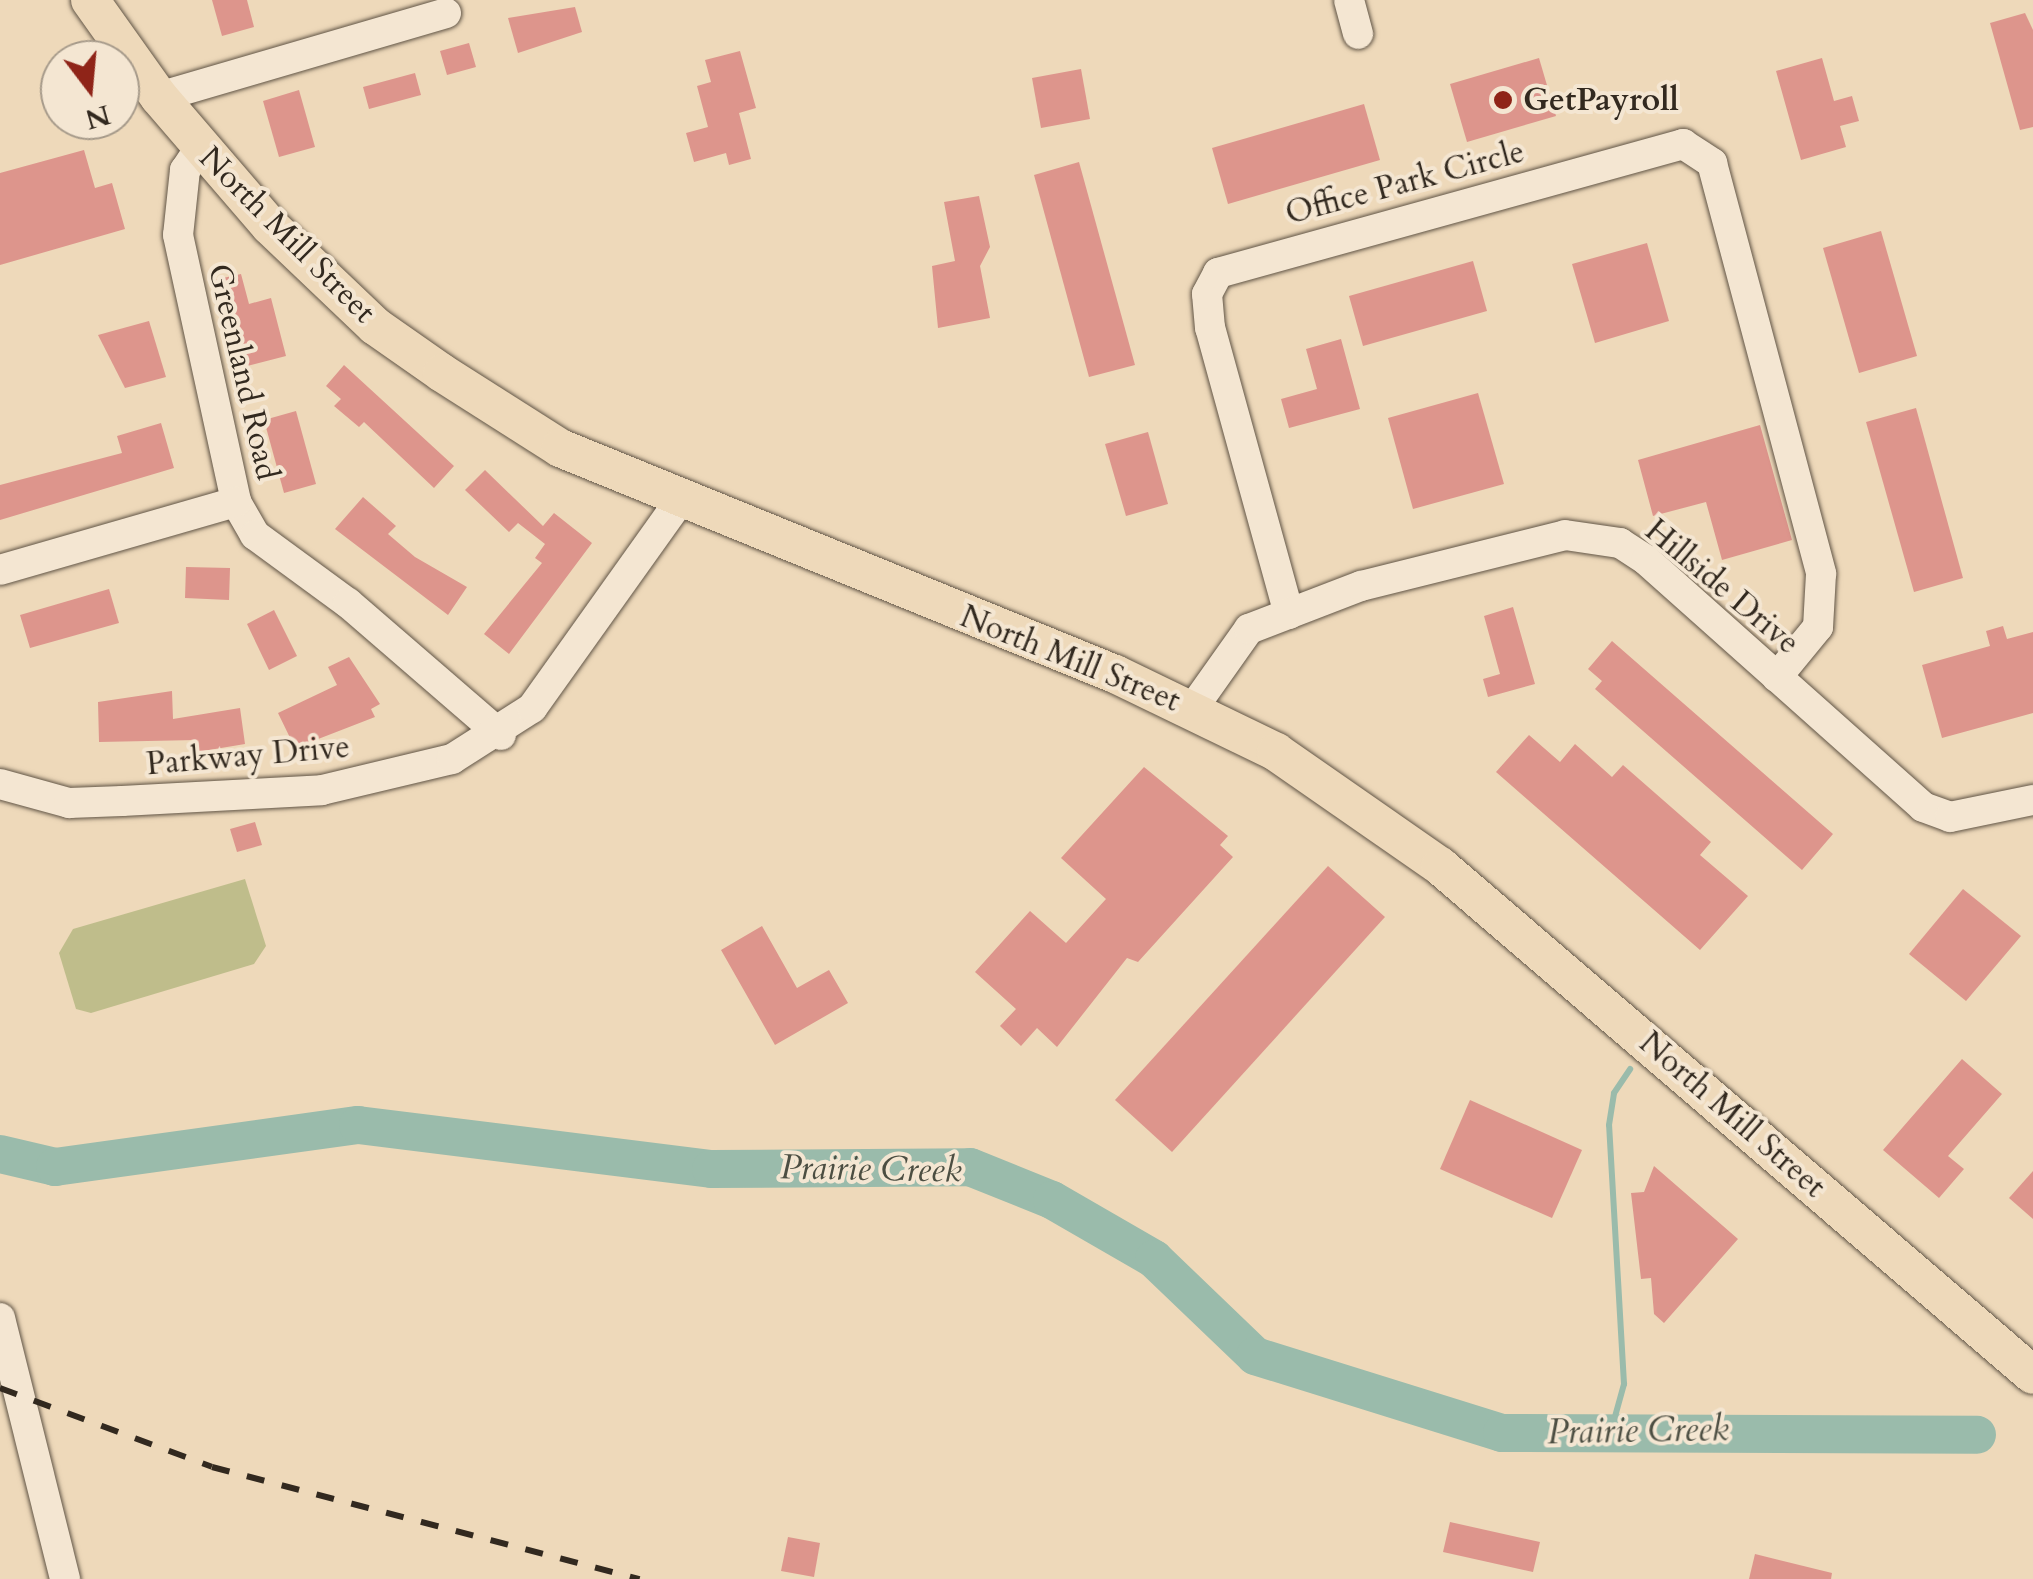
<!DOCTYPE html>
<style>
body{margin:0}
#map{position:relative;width:2033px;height:1579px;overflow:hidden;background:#eed9ba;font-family:Cardo,serif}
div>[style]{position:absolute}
.green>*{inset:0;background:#bfbd8b}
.stream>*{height:6px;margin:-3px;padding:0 3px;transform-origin:3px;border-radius:3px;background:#9abbab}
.river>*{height:38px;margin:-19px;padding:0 19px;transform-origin:19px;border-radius:19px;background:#9abbab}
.building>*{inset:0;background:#dd958c}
.roads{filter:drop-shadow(0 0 2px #615546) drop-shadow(0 0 2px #615546)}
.minor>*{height:30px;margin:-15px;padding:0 15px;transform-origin:15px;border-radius:15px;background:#f4e6d2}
.major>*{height:38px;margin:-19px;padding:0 19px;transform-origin:19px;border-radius:19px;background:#eed9ba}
.rail>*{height:6px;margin-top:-3px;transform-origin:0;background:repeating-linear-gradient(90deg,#32291f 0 18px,transparent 0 36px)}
.dots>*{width:28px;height:28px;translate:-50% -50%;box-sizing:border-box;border:5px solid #f4e6d2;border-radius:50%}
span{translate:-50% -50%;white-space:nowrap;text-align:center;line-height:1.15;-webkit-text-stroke:8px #f4e6d2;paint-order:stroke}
.poi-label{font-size:32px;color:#32291f;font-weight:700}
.left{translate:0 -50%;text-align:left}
.street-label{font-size:32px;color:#32291f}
.water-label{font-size:35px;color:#4c4e42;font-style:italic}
.north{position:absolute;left:40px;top:40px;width:100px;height:100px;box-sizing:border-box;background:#f4e6d2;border:2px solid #a69a8a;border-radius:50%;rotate:164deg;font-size:28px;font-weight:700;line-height:40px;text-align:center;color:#32291f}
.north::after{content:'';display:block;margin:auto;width:35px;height:45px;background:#8f2418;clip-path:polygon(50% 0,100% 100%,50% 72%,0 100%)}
</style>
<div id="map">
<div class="green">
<div style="clip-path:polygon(245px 879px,266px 946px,254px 964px,91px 1013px,76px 1009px,59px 953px,73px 929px)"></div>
</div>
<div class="stream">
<div style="left:1611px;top:1431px;width:49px;rotate:-74.5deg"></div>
<div style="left:1624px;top:1384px;width:259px;rotate:-93.3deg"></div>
<div style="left:1609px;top:1125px;width:32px;rotate:-81deg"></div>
<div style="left:1614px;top:1093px;width:29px;rotate:-56deg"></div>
</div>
<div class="river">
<div style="left:0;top:1154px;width:57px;rotate:13.3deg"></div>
<div style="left:55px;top:1167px;width:306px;rotate:-7.9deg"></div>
<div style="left:358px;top:1125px;width:356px;rotate:7.1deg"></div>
<div style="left:711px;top:1169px;width:259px;rotate:-0.4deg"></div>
<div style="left:970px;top:1167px;width:88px;rotate:21.9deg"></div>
<div style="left:1052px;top:1200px;width:118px;rotate:30deg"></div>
<div style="left:1154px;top:1259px;width:140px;rotate:43.8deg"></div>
<div style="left:1255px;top:1356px;width:259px;rotate:17.3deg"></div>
<div style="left:1502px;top:1433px;width:475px;rotate:0.2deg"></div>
</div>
<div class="building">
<div style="clip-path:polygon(212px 0,247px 0,254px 27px,222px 36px)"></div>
<div style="clip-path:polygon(575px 7px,582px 32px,518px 53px,508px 18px)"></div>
<div style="clip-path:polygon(2025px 13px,2033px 30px,2033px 127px,2020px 130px,1990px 23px)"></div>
<div style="clip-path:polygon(469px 43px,476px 67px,447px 75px,440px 51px)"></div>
<div style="clip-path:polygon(740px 51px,756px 108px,739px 113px,751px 159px,729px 165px,726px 153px,694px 162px,686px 133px,708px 127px,697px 86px,711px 82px,705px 60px)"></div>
<div style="clip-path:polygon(1539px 58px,1556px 116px,1467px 142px,1450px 84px)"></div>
<div style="clip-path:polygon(1822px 58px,1834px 101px,1852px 96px,1859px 121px,1840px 126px,1846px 147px,1801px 160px,1776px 71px)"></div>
<div style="clip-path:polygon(1081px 69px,1090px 119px,1041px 128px,1032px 78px)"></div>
<div style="clip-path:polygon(415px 73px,421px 95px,369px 109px,363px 87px)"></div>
<div style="clip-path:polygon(299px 90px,315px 147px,279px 157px,263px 101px)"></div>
<div style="clip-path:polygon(1364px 104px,1380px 160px,1228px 204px,1212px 148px)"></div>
<div style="clip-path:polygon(84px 150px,95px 188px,112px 183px,125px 229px,0 265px,0 173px)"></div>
<div style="clip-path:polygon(1079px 162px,1135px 365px,1089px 377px,1034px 175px)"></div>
<div style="clip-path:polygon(979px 196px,990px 247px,980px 266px,990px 318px,938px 328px,932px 266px,955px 261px,944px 202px)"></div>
<div style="clip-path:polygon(1881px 231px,1917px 356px,1859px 373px,1823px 248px)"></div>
<div style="clip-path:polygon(1647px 243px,1669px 321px,1595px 343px,1572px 264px)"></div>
<div style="clip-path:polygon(1473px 261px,1487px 311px,1363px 346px,1349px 296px)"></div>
<div style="clip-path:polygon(241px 274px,249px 304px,271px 298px,286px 356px,235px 369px,214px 280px)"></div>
<div style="clip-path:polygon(149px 321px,166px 377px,125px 388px,98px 335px)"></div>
<div style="clip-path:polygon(1341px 339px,1360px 409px,1289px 428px,1281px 399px,1317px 389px,1306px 349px)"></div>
<div style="clip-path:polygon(344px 365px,454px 466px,434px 488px,364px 422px,359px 427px,334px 406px,341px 399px,326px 386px)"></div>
<div style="clip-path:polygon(1478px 393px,1504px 484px,1413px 509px,1388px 418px)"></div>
<div style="clip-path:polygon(1916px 408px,1963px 578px,1914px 592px,1866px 422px)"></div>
<div style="clip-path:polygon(296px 411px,316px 484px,284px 493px,264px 420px)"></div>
<div style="clip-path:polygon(161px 423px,174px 468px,0 520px,0 485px,122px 453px,117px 436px)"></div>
<div style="clip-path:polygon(1760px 425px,1792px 540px,1722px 560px,1706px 502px,1653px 516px,1638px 460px)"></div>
<div style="clip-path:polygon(1148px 432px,1168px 504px,1126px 516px,1105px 444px)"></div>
<div style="clip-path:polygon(485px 470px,543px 526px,554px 513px,592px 543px,509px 654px,484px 634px,542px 563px,535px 558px,545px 544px,518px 523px,509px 532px,465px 490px)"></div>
<div style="clip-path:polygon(363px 497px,396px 526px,388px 534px,415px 557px,467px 587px,448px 615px,335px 529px)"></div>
<div style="clip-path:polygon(186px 567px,230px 568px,229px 600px,185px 598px)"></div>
<div style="clip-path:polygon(109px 589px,119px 623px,30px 648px,20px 615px)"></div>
<div style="clip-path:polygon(1513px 607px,1535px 684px,1488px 697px,1483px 679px,1500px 674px,1484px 616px)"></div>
<div style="clip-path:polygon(274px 610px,297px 656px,269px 670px,247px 624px)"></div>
<div style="clip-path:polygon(2003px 626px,2007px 639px,2033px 632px,2033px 713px,1942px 738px,1922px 665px,1990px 646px,1986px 631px)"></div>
<div style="clip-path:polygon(1612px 641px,1833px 834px,1802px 870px,1595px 689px,1602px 681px,1588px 669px)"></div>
<div style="clip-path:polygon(349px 657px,380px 704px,371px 709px,375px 717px,295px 748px,278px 713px,337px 685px,328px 667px)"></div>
<div style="clip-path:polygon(172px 691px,173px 719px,240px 708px,245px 744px,197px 752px,196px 740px,99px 742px,98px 702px)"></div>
<div style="clip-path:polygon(1529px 735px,1560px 762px,1575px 744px,1612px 777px,1623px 765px,1711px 842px,1700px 855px,1748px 896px,1700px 950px,1496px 772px)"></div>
<div style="clip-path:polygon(1144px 767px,1228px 836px,1220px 845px,1233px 857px,1138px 962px,1127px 958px,1057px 1047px,1037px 1028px,1021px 1046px,1000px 1026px,1016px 1009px,975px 972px,1030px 911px,1066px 943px,1106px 899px,1061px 858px)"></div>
<div style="clip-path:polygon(255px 822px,262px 845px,237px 852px,230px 829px)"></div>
<div style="clip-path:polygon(1328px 866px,1385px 917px,1172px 1152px,1115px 1100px)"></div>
<div style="clip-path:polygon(1963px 889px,2021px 936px,1966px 1001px,1909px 954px)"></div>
<div style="clip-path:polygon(762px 926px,797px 988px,829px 970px,848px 1003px,775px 1045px,721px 950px)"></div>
<div style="clip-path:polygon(1962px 1059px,2002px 1094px,1948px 1156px,1964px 1169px,1939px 1198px,1883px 1150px)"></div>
<div style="clip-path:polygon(1470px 1100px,1582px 1150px,1552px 1218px,1440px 1169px)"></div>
<div style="clip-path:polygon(1654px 1166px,1738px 1239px,1664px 1323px,1654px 1314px,1651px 1278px,1641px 1279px,1631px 1193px,1644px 1192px)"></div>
<div style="clip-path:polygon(2033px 1171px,2033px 1219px,2009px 1198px)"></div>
<div style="clip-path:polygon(1450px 1522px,1540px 1542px,1533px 1572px,1443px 1552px)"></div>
<div style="clip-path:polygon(788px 1537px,820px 1543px,814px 1577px,781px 1571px)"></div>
<div style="clip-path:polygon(1755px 1554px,1832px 1573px,1831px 1579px,1749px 1579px)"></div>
</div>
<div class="roads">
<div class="minor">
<div style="left:1349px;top:0;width:35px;rotate:75deg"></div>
<div style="left:159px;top:97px;width:299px;rotate:-16.3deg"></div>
<div style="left:200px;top:148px;width:27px;rotate:124deg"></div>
<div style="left:185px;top:170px;width:65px;rotate:96.1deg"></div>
<div style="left:178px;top:235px;width:273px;rotate:77.7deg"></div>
<div style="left:236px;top:502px;width:38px;rotate:60deg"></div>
<div style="left:255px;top:535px;width:115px;rotate:36.2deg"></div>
<div style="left:348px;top:603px;width:202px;rotate:40.8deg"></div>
<div style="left:0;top:570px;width:246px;rotate:-16.1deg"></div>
<div style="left:1289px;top:614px;width:297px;rotate:-105.4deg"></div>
<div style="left:1210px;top:328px;width:34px;rotate:-95deg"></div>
<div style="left:1207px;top:294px;width:24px;rotate:-62deg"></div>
<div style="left:1218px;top:273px;width:483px;rotate:-15.5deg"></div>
<div style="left:1683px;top:144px;width:35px;rotate:33deg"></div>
<div style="left:1712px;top:163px;width:425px;rotate:75.1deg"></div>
<div style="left:1821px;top:574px;width:53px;rotate:93.2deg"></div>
<div style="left:1818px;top:627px;width:65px;rotate:129.4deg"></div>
<div style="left:1193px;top:708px;width:97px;rotate:-54.7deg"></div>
<div style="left:1249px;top:629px;width:120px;rotate:-21deg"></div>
<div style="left:1361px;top:586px;width:210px;rotate:-14deg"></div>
<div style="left:1565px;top:535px;width:56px;rotate:8.3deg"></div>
<div style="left:1620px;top:543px;width:31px;rotate:33deg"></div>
<div style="left:1646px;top:560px;width:371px;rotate:41.7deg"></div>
<div style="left:1923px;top:807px;width:29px;rotate:20deg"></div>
<div style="left:1950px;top:817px;width:85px;rotate:-11.6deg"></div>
<div style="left:0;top:784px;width:72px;rotate:15.4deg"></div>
<div style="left:69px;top:803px;width:53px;rotate:-2.2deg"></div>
<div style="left:122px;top:801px;width:200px;rotate:-3.1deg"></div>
<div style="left:322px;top:790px;width:134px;rotate:-13.4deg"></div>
<div style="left:452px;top:759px;width:95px;rotate:-32.5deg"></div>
<div style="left:532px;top:708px;width:253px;rotate:-54.5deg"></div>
<div style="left:0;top:1318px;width:269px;rotate:76deg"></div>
</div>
<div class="major">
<div style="left:90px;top:0;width:119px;rotate:54.6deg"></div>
<div style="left:159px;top:97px;width:170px;rotate:49.3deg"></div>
<div style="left:270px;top:226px;width:145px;rotate:43.6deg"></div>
<div style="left:375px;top:326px;width:82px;rotate:35deg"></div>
<div style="left:442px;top:373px;width:140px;rotate:32.4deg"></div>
<div style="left:560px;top:448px;width:599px;rotate:22.16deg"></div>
<div style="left:1115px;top:674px;width:179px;rotate:25.8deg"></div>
<div style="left:1276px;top:752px;width:200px;rotate:34.8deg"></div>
<div style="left:1440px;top:866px;width:781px;rotate:40.64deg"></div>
</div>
</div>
<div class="rail">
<div style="left:0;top:1388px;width:226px;rotate:20.4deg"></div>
<div style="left:212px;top:1467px;width:442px;rotate:14.7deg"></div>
</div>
<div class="dots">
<div style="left:1503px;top:100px;background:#8f2418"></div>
</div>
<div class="poi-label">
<span class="left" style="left:1523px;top:100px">GetPayroll</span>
</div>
<div class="street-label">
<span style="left:1405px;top:183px;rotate:-15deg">Office Park Circle</span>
<span style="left:287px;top:235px;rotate:45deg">North Mill Street</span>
<span style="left:243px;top:372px;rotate:77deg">Greenland Road</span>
<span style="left:1722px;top:587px;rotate:40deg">Hillside Drive</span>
<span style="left:1070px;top:659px;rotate:22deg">North Mill Street</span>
<span style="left:248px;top:756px;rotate:-5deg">Parkway Drive</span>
<span style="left:1732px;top:1115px;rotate:41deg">North Mill Street</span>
</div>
<div class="water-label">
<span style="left:871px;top:1169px;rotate:1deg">Prairie Creek</span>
<span style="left:1638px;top:1431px;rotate:-1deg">Prairie Creek</span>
</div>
<div class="north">N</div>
</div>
